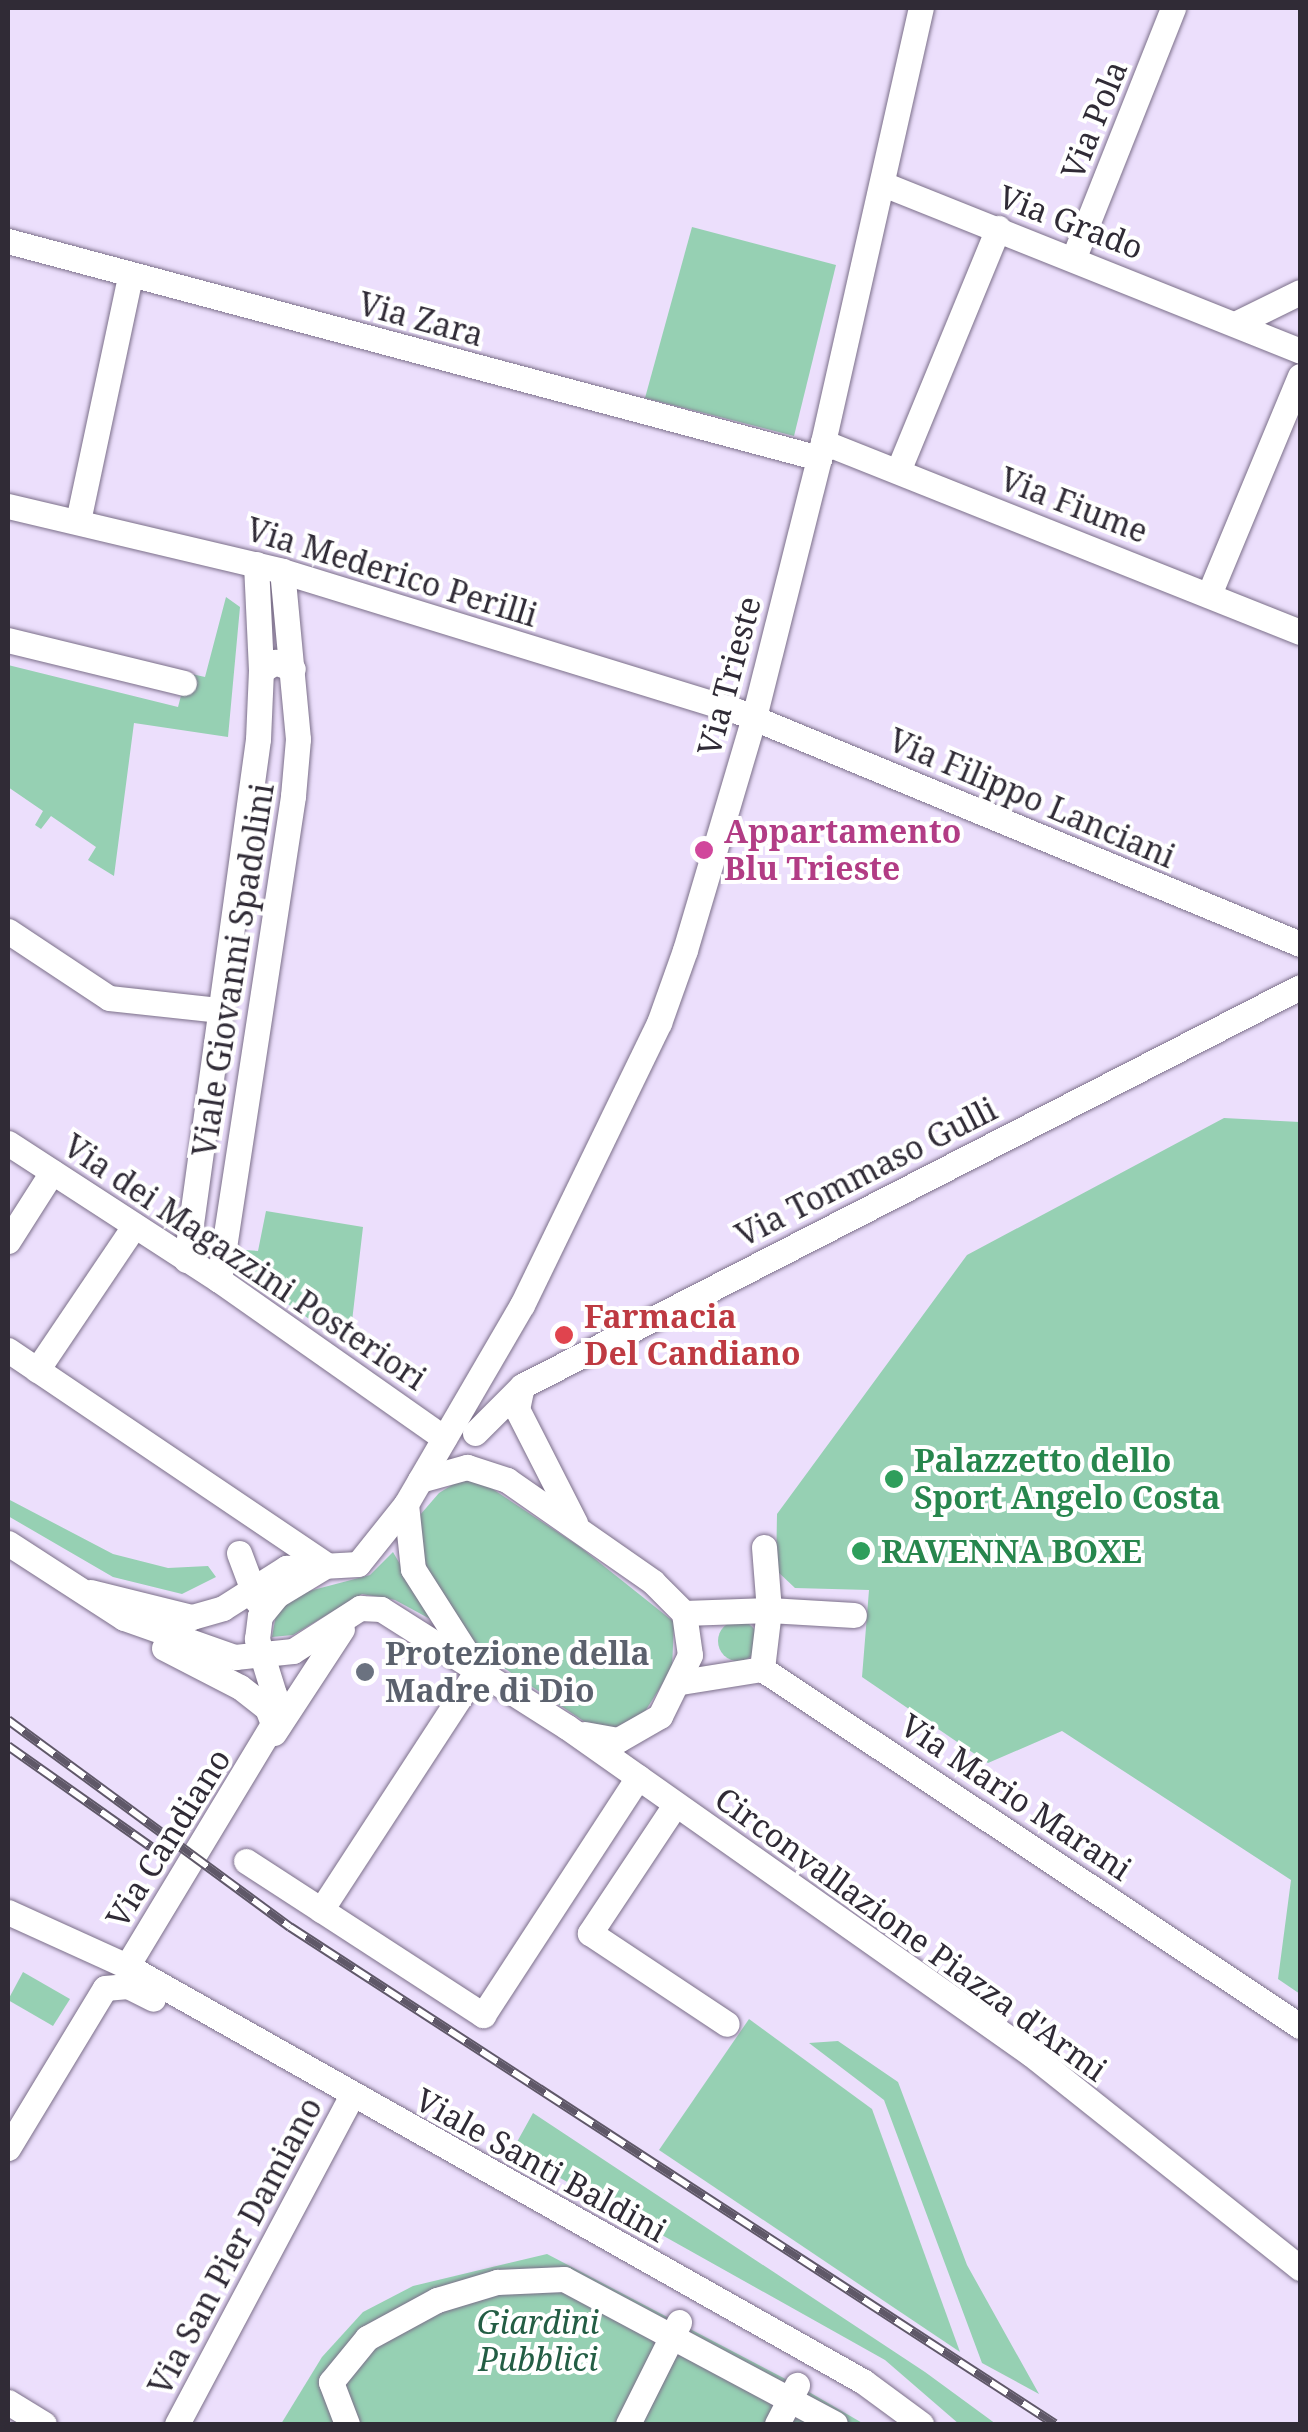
<!DOCTYPE html>
<style>
body{margin:0}
#map{position:relative;width:1308px;height:2432px;overflow:hidden;background:#ecdffc;font-family:"Noto Serif",serif}
div>[style]{position:absolute}
.green>*{inset:0;background:#96d0b3}
.round{border-radius:50%}
.roads{filter:drop-shadow(0 0 2px #7b6f89) drop-shadow(0 0 2px #7b6f89)}
.minor>*{height:25px;margin:-12.5px;padding:0 12.5px;transform-origin:12.5px;border-radius:12.5px;background:#fff}
.rail>*{height:10px;margin-top:-5px;transform-origin:0;background:repeating-linear-gradient(90deg,#fff 0 19px,#5f5868 0 38px);box-sizing:border-box;border-block:2px solid #5f5868}
.dots>*{width:28px;height:28px;translate:-50% -50%;box-sizing:border-box;border:5px solid #fff;border-radius:50%}
span{translate:-50% -50%;white-space:nowrap;text-align:center;line-height:1.15;-webkit-text-stroke:8px #fff;paint-order:stroke}
.street-label{font-size:32px;color:#302b36}
.hotel-label{font-size:32px;color:#b23c85;font-weight:700}
.left{translate:0 -50%;text-align:left}
.health-label{font-size:32px;color:#be3a42;font-weight:700}
.leisure-label{font-size:32px;color:#27864d;font-weight:700}
.worship-label{font-size:32px;color:#5b616d;font-weight:700}
.park-label{font-size:32px;color:#235d44;font-style:italic}
.frame{position:absolute;inset:0;border:10px solid #302b36;pointer-events:none}
</style>
<div id="map">
<div class="green">
<div style="clip-path:polygon(692px 227px,836px 265px,794px 436px,645px 398px)"></div>
<div style="clip-path:polygon(226px 597px,240px 607px,228px 737px,134px 723px,114px 876px,88px 860px,96px 847px,51px 816px,41px 829px,35px 825px,43px 811px,8px 787px,8px 665px,178px 707px,187px 673px,205px 677px)"></div>
<div style="clip-path:polygon(1224px 1118px,1300px 1122px,1300px 1994px,1278px 1979px,1291px 1880px,1062px 1731px,988px 1763px,862px 1677px,869px 1590px,795px 1588px,776px 1570px,777px 1514px,967px 1255px)"></div>
<div style="clip-path:polygon(266px 1211px,363px 1227px,349px 1347px,241px 1271px,244px 1250px,258px 1251px)"></div>
<div style="clip-path:polygon(470px 1474px,580px 1547px,674px 1622px,672px 1669px,644px 1713px,608px 1731px,585px 1722px,480px 1652px,460px 1625px,431px 1581px,414px 1538px,420px 1515px,439px 1493px)"></div>
<div style="clip-path:polygon(8px 1499px,113px 1554px,168px 1568px,208px 1566px,216px 1577px,182px 1594px,113px 1577px,8px 1516px)"></div>
<div style="clip-path:polygon(393px 1552px,432px 1620px,395px 1600px,362px 1594px,293px 1635px,272px 1637px,277px 1609px,294px 1595px,370px 1575px)"></div>
<div class="round" style="left:718px;top:1621px;width:40px;height:40px"></div>
<div style="clip-path:polygon(23px 1972px,70px 1999px,53px 2026px,8px 2000px)"></div>
<div style="clip-path:polygon(749px 2019px,872px 2109px,960px 2352px,659px 2150px)"></div>
<div style="clip-path:polygon(838px 2041px,898px 2082px,967px 2265px,1039px 2394px,982px 2363px,884px 2100px,809px 2043px)"></div>
<div style="clip-path:polygon(533px 2113px,925px 2372px,996px 2424px,959px 2424px,885px 2360px,512px 2151px)"></div>
<div style="clip-path:polygon(547px 2254px,797px 2385px,864px 2424px,281px 2424px,322px 2357px,363px 2312px,413px 2286px)"></div>
</div>
<div class="roads">
<div class="minor">
<div style="left:883px;top:184px;width:449px;rotate:21.8deg"></div>
<div style="left:8px;top:241px;width:840px;rotate:14.98deg"></div>
<div style="left:1074px;top:257px;width:268px;rotate:-68.3deg"></div>
<div style="left:1235px;top:324px;width:72px;rotate:-26.2deg"></div>
<div style="left:823px;top:442px;width:513px;rotate:21.72deg"></div>
<div style="left:898px;top:471px;width:263px;rotate:-67.6deg"></div>
<div style="left:8px;top:506px;width:282px;rotate:13.3deg"></div>
<div style="left:282px;top:571px;width:476px;rotate:17.1deg"></div>
<div style="left:737px;top:711px;width:609px;rotate:22.48deg"></div>
<div style="left:78px;top:521px;width:250px;rotate:-78deg"></div>
<div style="left:256px;top:564px;width:107px;rotate:87.3deg"></div>
<div style="left:1210px;top:592px;width:234px;rotate:-67.4deg"></div>
<div style="left:8px;top:640px;width:181px;rotate:13.7deg"></div>
<div style="left:8px;top:931px;width:121px;rotate:33.6deg"></div>
<div style="left:109px;top:998px;width:112px;rotate:6.2deg"></div>
<div style="left:8px;top:1143px;width:252px;rotate:33deg"></div>
<div style="left:219px;top:1280px;width:275px;rotate:35.1deg"></div>
<div style="left:8px;top:1241px;width:82px;rotate:-57.5deg"></div>
<div style="left:186px;top:1260px;width:526px;rotate:-82.13deg"></div>
<div style="left:258px;top:739px;width:68px;rotate:-87.5deg"></div>
<div style="left:261px;top:671px;width:17px;rotate:-33deg"></div>
<div style="left:275px;top:662px;width:19px;rotate:21deg"></div>
<div style="left:219px;top:1280px;width:490px;rotate:-81.3deg"></div>
<div style="left:293px;top:796px;width:57px;rotate:-85deg"></div>
<div style="left:298px;top:739px;width:169px;rotate:-95.4deg"></div>
<div style="left:8px;top:1350px;width:385px;rotate:34deg"></div>
<div style="left:37px;top:1370px;width:174px;rotate:-56deg"></div>
<div style="left:522px;top:1386px;width:24px;rotate:102deg"></div>
<div style="left:517px;top:1409px;width:128px;rotate:63deg"></div>
<div style="left:475px;top:1433px;width:66px;rotate:-45deg"></div>
<div style="left:522px;top:1386px;width:874px;rotate:-27.15deg"></div>
<div style="left:420px;top:1480px;width:49px;rotate:-15.5deg"></div>
<div style="left:467px;top:1467px;width:42px;rotate:18deg"></div>
<div style="left:507px;top:1480px;width:178px;rotate:34.9deg"></div>
<div style="left:653px;top:1582px;width:44px;rotate:45deg"></div>
<div style="left:684px;top:1613px;width:42px;rotate:81.9deg"></div>
<div style="left:690px;top:1655px;width:68px;rotate:116.2deg"></div>
<div style="left:660px;top:1716px;width:48px;rotate:150.3deg"></div>
<div style="left:618px;top:1740px;width:34px;rotate:-170deg"></div>
<div style="left:406px;top:1504px;width:65px;rotate:83.9deg"></div>
<div style="left:413px;top:1569px;width:104px;rotate:57.5deg"></div>
<div style="left:8px;top:1543px;width:138px;rotate:32.9deg"></div>
<div style="left:124px;top:1618px;width:118px;rotate:19.4deg"></div>
<div style="left:235px;top:1657px;width:58px;rotate:-5.9deg"></div>
<div style="left:293px;top:1651px;width:80px;rotate:-32.7deg"></div>
<div style="left:764px;top:1547px;width:63px;rotate:85.5deg"></div>
<div style="left:769px;top:1610px;width:85px;rotate:3.4deg"></div>
<div style="left:239px;top:1553px;width:51px;rotate:69.4deg"></div>
<div style="left:90px;top:1592px;width:105px;rotate:13.8deg"></div>
<div style="left:192px;top:1617px;width:32px;rotate:-16deg"></div>
<div style="left:223px;top:1608px;width:75px;rotate:-32.4deg"></div>
<div style="left:286px;top:1568px;width:72px;rotate:-3.2deg"></div>
<div style="left:358px;top:1564px;width:77px;rotate:-51.3deg"></div>
<div style="left:406px;top:1504px;width:230px;rotate:-59.8deg"></div>
<div style="left:522px;top:1305px;width:314px;rotate:-64.1deg"></div>
<div style="left:659px;top:1023px;width:77px;rotate:-70.4deg"></div>
<div style="left:685px;top:950px;width:243px;rotate:-73.5deg"></div>
<div style="left:754px;top:717px;width:284px;rotate:-75.9deg"></div>
<div style="left:823px;top:442px;width:445px;rotate:-77.3deg"></div>
<div style="left:360px;top:1608px;width:21px;rotate:3deg"></div>
<div style="left:381px;top:1609px;width:220px;rotate:32.4deg"></div>
<div style="left:567px;top:1727px;width:568px;rotate:35.17deg"></div>
<div style="left:1031px;top:2054px;width:344px;rotate:38.5deg"></div>
<div style="left:684px;top:1613px;width:85px;rotate:-2deg"></div>
<div style="left:769px;top:1610px;width:59px;rotate:96.8deg"></div>
<div style="left:164px;top:1648px;width:85px;rotate:27.2deg"></div>
<div style="left:240px;top:1687px;width:34px;rotate:38deg"></div>
<div style="left:267px;top:1708px;width:17px;rotate:69deg"></div>
<div style="left:681px;top:1682px;width:82px;rotate:-9.1deg"></div>
<div style="left:762px;top:1669px;width:646px;rotate:33.57deg"></div>
<div style="left:274px;top:1733px;width:124px;rotate:-56.8deg"></div>
<div style="left:675px;top:1805px;width:154px;rotate:123.6deg"></div>
<div style="left:590px;top:1933px;width:164px;rotate:33.6deg"></div>
<div style="left:246px;top:1861px;width:283px;rotate:33deg"></div>
<div style="left:483px;top:2015px;width:284px;rotate:-56.9deg"></div>
<div style="left:321px;top:1910px;width:289px;rotate:-56.9deg"></div>
<div style="left:8px;top:1912px;width:131px;rotate:24.4deg"></div>
<div style="left:127px;top:1966px;width:846px;rotate:29.44deg"></div>
<div style="left:864px;top:2382px;width:71px;rotate:36.4deg"></div>
<div style="left:127px;top:1966px;width:283px;rotate:-58.9deg"></div>
<div style="left:273px;top:1724px;width:30px;rotate:-88deg"></div>
<div style="left:274px;top:1694px;width:58px;rotate:-107.2deg"></div>
<div style="left:257px;top:1639px;width:23px;rotate:-83deg"></div>
<div style="left:260px;top:1616px;width:27px;rotate:-51deg"></div>
<div style="left:277px;top:1595px;width:52px;rotate:-31deg"></div>
<div style="left:8px;top:2148px;width:187px;rotate:-58.8deg"></div>
<div style="left:105px;top:1988px;width:23px;rotate:-5deg"></div>
<div style="left:128px;top:1986px;width:28px;rotate:27deg"></div>
<div style="left:8px;top:2402px;width:42px;rotate:31.4deg"></div>
<div style="left:177px;top:2424px;width:370px;rotate:-62deg"></div>
<div style="left:347px;top:2424px;width:45px;rotate:-110.9deg"></div>
<div style="left:331px;top:2382px;width:57px;rotate:-50.7deg"></div>
<div style="left:367px;top:2338px;width:80px;rotate:-28.5deg"></div>
<div style="left:437px;top:2300px;width:63px;rotate:-16.7deg"></div>
<div style="left:497px;top:2282px;width:67px;rotate:-2.6deg"></div>
<div style="left:564px;top:2279px;width:307px;rotate:28.1deg"></div>
<div style="left:628px;top:2424px;width:114px;rotate:-63.4deg"></div>
<div style="left:777px;top:2424px;width:44px;rotate:-62.9deg"></div>
</div>
</div>
<div class="rail">
<div style="left:8px;top:1720px;width:350px;rotate:36.3deg"></div>
<div style="left:290px;top:1927px;width:912px;rotate:33.01deg"></div>
<div style="left:8px;top:1746px;width:175px;rotate:35.2deg"></div>
</div>
<div class="dots">
<div style="left:704px;top:850px;background:#d1479c"></div>
<div style="left:564px;top:1335px;background:#e0444e"></div>
<div style="left:894px;top:1479px;background:#2e9e5b"></div>
<div style="left:861px;top:1551px;background:#2e9e5b"></div>
<div style="left:365px;top:1672px;background:#6b7280"></div>
</div>
<div class="street-label">
<span style="left:1094px;top:120px;rotate:-68deg">Via Pola</span>
<span style="left:1071px;top:222px;rotate:21deg">Via Grado</span>
<span style="left:421px;top:319px;rotate:15deg">Via Zara</span>
<span style="left:1074px;top:505px;rotate:21deg">Via Fiume</span>
<span style="left:392px;top:572px;rotate:17deg">Via Mederico Perilli</span>
<span style="left:729px;top:676px;rotate:-75deg">Via Trieste</span>
<span style="left:1032px;top:798px;rotate:23deg">Via Filippo Lanciani</span>
<span style="left:233px;top:970px;rotate:-81deg">Viale Giovanni Spadolini</span>
<span style="left:866px;top:1172px;rotate:-27deg">Via Tommaso Gulli</span>
<span style="left:245px;top:1262px;rotate:34deg">Via dei Magazzini Posteriori</span>
<span style="left:1016px;top:1797px;rotate:34deg">Via Mario Marani</span>
<span style="left:168px;top:1838px;rotate:-58deg">Via Candiano</span>
<span style="left:911px;top:1934px;rotate:36deg">Circonvallazione Piazza d'Armi</span>
<span style="left:541px;top:2165px;rotate:29deg">Viale Santi Baldini</span>
<span style="left:235px;top:2246px;rotate:-62deg">Via San Pier Damiano</span>
</div>
<div class="hotel-label">
<span class="left" style="left:724px;top:850px">Appartamento<br>Blu Trieste</span>
</div>
<div class="health-label">
<span class="left" style="left:584px;top:1335px">Farmacia<br>Del Candiano</span>
</div>
<div class="leisure-label">
<span class="left" style="left:914px;top:1479px">Palazzetto dello<br>Sport Angelo Costa</span>
<span class="left" style="left:881px;top:1551px">RAVENNA BOXE</span>
</div>
<div class="worship-label">
<span class="left" style="left:385px;top:1672px">Protezione della<br>Madre di Dio</span>
</div>
<div class="park-label">
<span style="left:538px;top:2341px">Giardini<br>Pubblici</span>
</div>
<div class="frame"></div>
</div>
